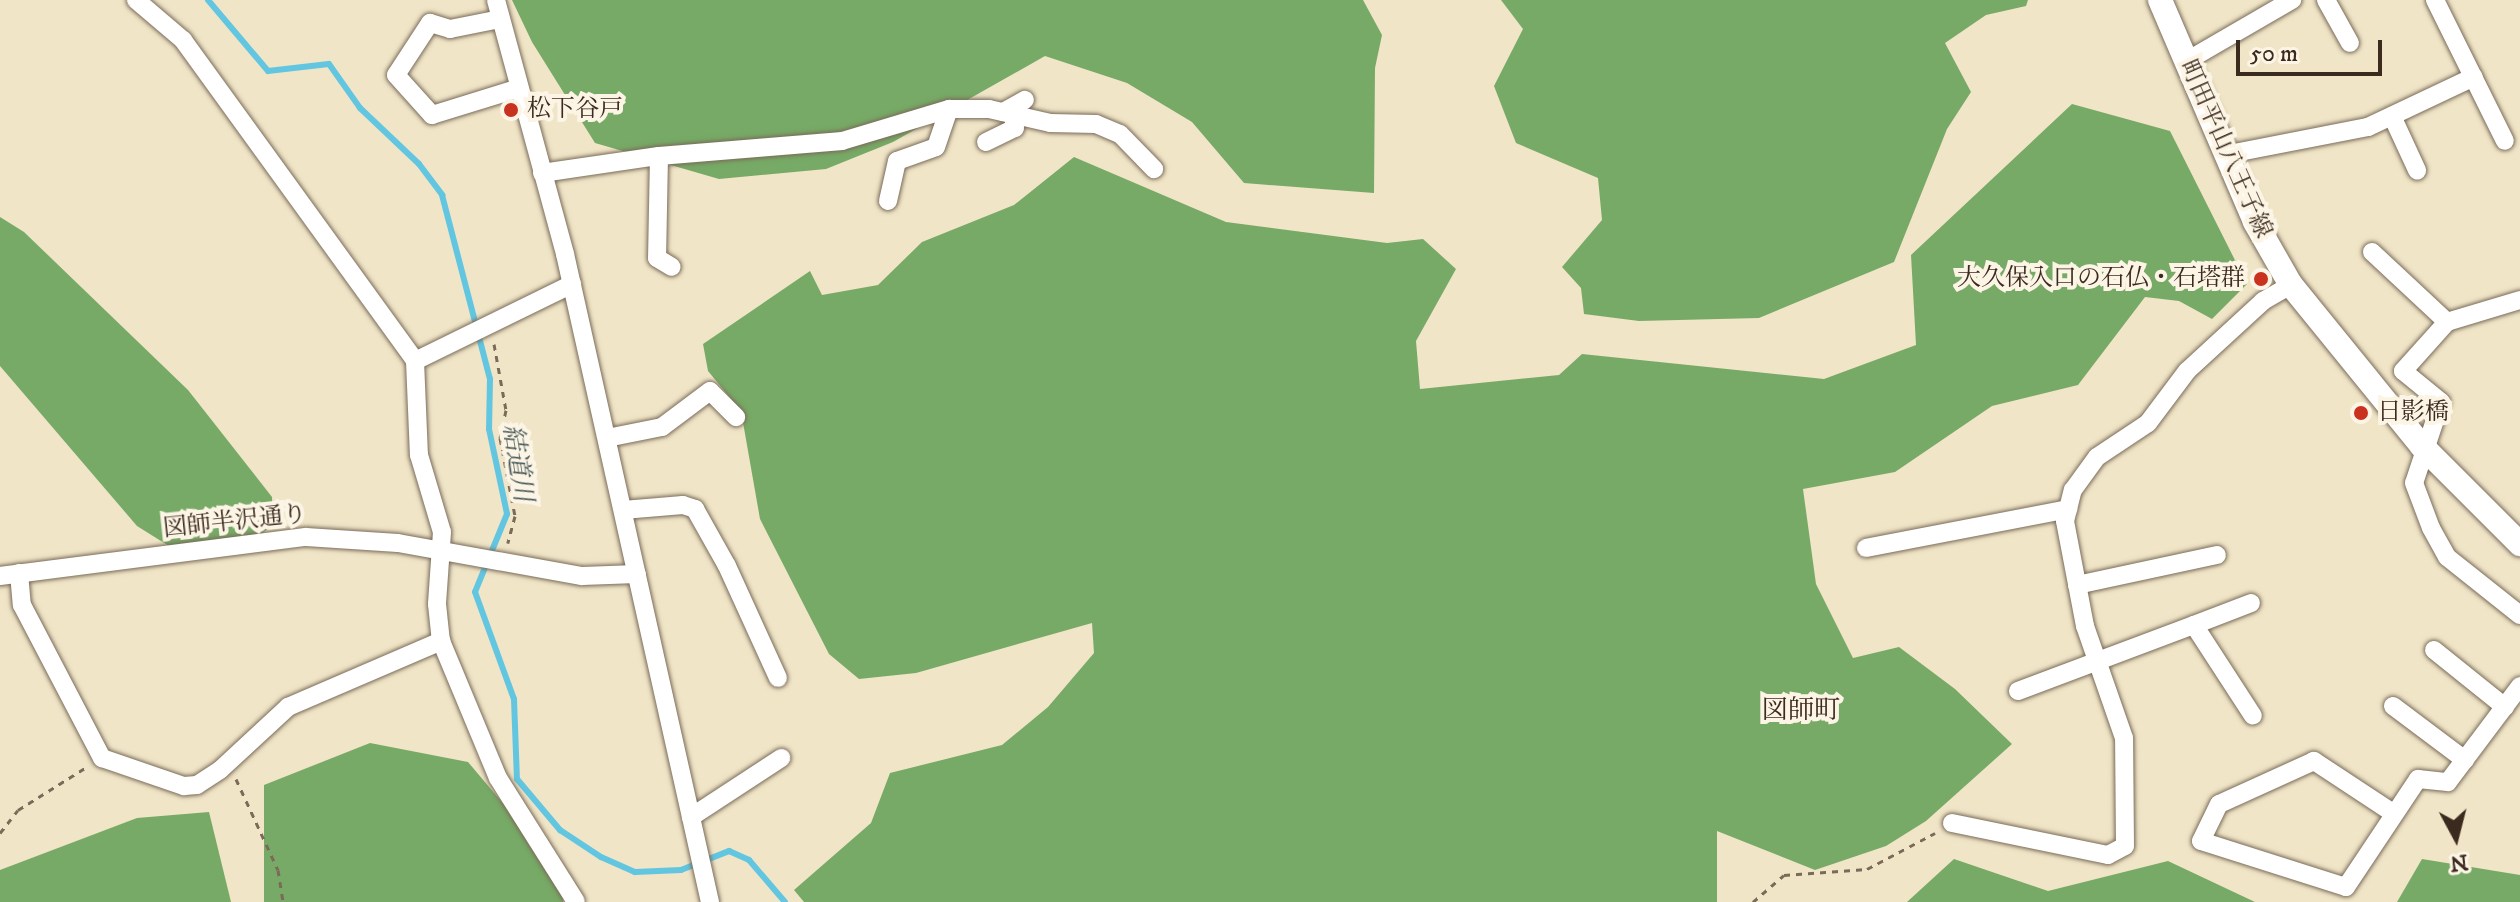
<!DOCTYPE html>
<meta charset="utf-8">
<style>
body{margin:0}
#map{position:relative;width:2520px;height:902px;overflow:hidden;background:#f0e5c7;font-family:"IM FELL DW Pica","Noto Serif JP",serif}
div>[style]{position:absolute}
.forest>*{inset:0;background:#7a6}
.stream>*{height:6px;margin:-3px;padding:0 3px;transform-origin:3px;border-radius:3px;background:#62c6e0}
.path>*{height:3px;margin-top:-1.5px;transform-origin:0;background:repeating-linear-gradient(90deg,#7a6b59 0 6px,transparent 0 12px)}
.roads{filter:drop-shadow(0 0 2px #7a6b59) drop-shadow(0 0 2px #7a6b59)}
.minor>*{height:18px;margin:-9px;padding:0 9px;transform-origin:9px;border-radius:9px;background:#fff}
.major>*{height:24px;margin:-12px;padding:0 12px;transform-origin:12px;border-radius:12px;background:#fff}
.dots>*{width:22px;height:22px;translate:-50% -50%;box-sizing:border-box;border:4px solid #fcf5e5;border-radius:50%}
span{translate:-50% -50%;white-space:nowrap;text-align:center;line-height:1.15;-webkit-text-stroke:8px #fcf5e5;paint-order:stroke}
.poi-label{font-size:24px;color:#3b2a1e}
.left{translate:0 -50%;text-align:left}
.right{translate:-100% -50%;text-align:right}
.street-label{font-size:24px;color:#3b2a1e}
.water-label{font-size:26px;color:#475958;font-style:italic}
.neighbourhood-label{font-size:26px;color:#3b2a1e}
.north{position:absolute;left:2416px;top:798px;width:80px;height:80px;-webkit-text-stroke:6px #fcf5e5;paint-order:stroke;rotate:173deg;font-size:22px;font-weight:700;line-height:32px;text-align:center;color:#3b2a1e}
.north::after{content:'';display:block;margin:auto;width:28px;height:36px;background:#3b2a1e;clip-path:polygon(50% 0,100% 100%,50% 72%,0 100%)}
.scale{position:absolute;left:2236px;top:40px;width:146px;height:36px;box-sizing:border-box;border:4px solid #3b2a1e;border-top:0;padding-left:10px;font-size:24px;line-height:28px;white-space:nowrap;color:#3b2a1e;-webkit-text-stroke:6px #fcf5e5;paint-order:stroke}
</style>
<div id="map">
<div class="forest">
<div style="clip-path:polygon(512px 0,1363px 0,1382px 35px,1375px 68px,1374px 193px,1244px 183px,1192px 122px,1127px 83px,1045px 56px,893px 142px,826px 169px,719px 179px,595px 143px,532px 42px)"></div>
<div style="clip-path:polygon(1501px 0,2028px 0,2026px 6px,1986px 15px,1945px 43px,1971px 92px,1947px 129px,1894px 262px,1759px 318px,1639px 321px,1584px 314px,1581px 288px,1562px 267px,1602px 220px,1598px 178px,1516px 143px,1494px 86px,1523px 29px)"></div>
<div style="clip-path:polygon(2072px 104px,2170px 131px,2247px 284px,2212px 319px,2179px 301px,2145px 297px,2078px 385px,1992px 406px,1895px 472px,1803px 489px,1816px 584px,1853px 658px,1899px 647px,1955px 689px,2012px 744px,1926px 821px,1886px 846px,1815px 870px,1717px 831px,1717px 902px,804px 902px,794px 890px,871px 823px,890px 773px,1002px 745px,1048px 707px,1094px 653px,1092px 623px,916px 673px,859px 679px,829px 654px,760px 519px,741px 411px,708px 371px,703px 344px,810px 271px,822px 295px,878px 285px,922px 242px,1014px 205px,1074px 157px,1226px 222px,1387px 243px,1423px 239px,1456px 269px,1416px 341px,1420px 389px,1559px 375px,1582px 354px,1824px 379px,1916px 345px,1911px 255px)"></div>
<div style="clip-path:polygon(0 217px,24px 232px,188px 390px,272px 497px,273px 524px,248px 546px,177px 551px,137px 526px,0 366px)"></div>
<div style="clip-path:polygon(370px 743px,468px 762px,567px 879px,563px 902px,264px 902px,264px 785px)"></div>
<div style="clip-path:polygon(209px 812px,231px 902px,0 902px,0 870px,137px 818px)"></div>
<div style="clip-path:polygon(1954px 859px,2048px 891px,2168px 861px,2255px 902px,1907px 902px)"></div>
<div style="clip-path:polygon(2422px 859px,2520px 875px,2520px 902px,2397px 902px)"></div>
</div>
<div class="stream">
<div style="left:208px;top:0;width:93px;rotate:49.8deg"></div>
<div style="left:268px;top:71px;width:61px;rotate:-6.5deg"></div>
<div style="left:329px;top:64px;width:54px;rotate:54.8deg"></div>
<div style="left:360px;top:108px;width:81px;rotate:43.5deg"></div>
<div style="left:419px;top:164px;width:39px;rotate:53deg"></div>
<div style="left:442px;top:195px;width:190px;rotate:75.4deg"></div>
<div style="left:490px;top:379px;width:50px;rotate:91.1deg"></div>
<div style="left:489px;top:429px;width:87px;rotate:78deg"></div>
<div style="left:507px;top:514px;width:84px;rotate:112.3deg"></div>
<div style="left:475px;top:592px;width:114px;rotate:70deg"></div>
<div style="left:514px;top:699px;width:80px;rotate:87.9deg"></div>
<div style="left:517px;top:779px;width:67px;rotate:49.9deg"></div>
<div style="left:560px;top:830px;width:49px;rotate:33.4deg"></div>
<div style="left:601px;top:857px;width:37px;rotate:24deg"></div>
<div style="left:635px;top:872px;width:46px;rotate:-2.5deg"></div>
<div style="left:681px;top:870px;width:52px;rotate:-21.6deg"></div>
<div style="left:729px;top:851px;width:22px;rotate:24deg"></div>
<div style="left:749px;top:860px;width:55px;rotate:49.4deg"></div>
</div>
<div class="path">
<div style="left:494px;top:344px;width:67px;rotate:79.7deg"></div>
<div style="left:506px;top:410px;width:29px;rotate:102deg"></div>
<div style="left:500px;top:438px;width:79px;rotate:79.1deg"></div>
<div style="left:515px;top:516px;width:28px;rotate:105deg"></div>
<div style="left:236px;top:779px;width:100px;rotate:65.2deg"></div>
<div style="left:278px;top:870px;width:32px;rotate:81deg"></div>
<div style="left:0;top:833px;width:29px;rotate:-52deg"></div>
<div style="left:18px;top:810px;width:79px;rotate:-32.1deg"></div>
<div style="left:1753px;top:902px;width:41px;rotate:-41.1deg"></div>
<div style="left:1784px;top:875px;width:83px;rotate:-4.1deg"></div>
<div style="left:1867px;top:869px;width:77px;rotate:-27.9deg"></div>
</div>
<div class="roads">
<div class="minor">
<div style="left:136px;top:0;width:62px;rotate:40.4deg"></div>
<div style="left:183px;top:40px;width:396px;rotate:54.1deg"></div>
<div style="left:415px;top:361px;width:175px;rotate:-26.1deg"></div>
<div style="left:496px;top:0;width:263px;rotate:74.8deg"></div>
<div style="left:565px;top:254px;width:664px;rotate:77.39deg"></div>
<div style="left:2326px;top:0;width:49px;rotate:60.8deg"></div>
<div style="left:2435px;top:0;width:157px;rotate:63.6deg"></div>
<div style="left:500px;top:19px;width:51px;rotate:168.7deg"></div>
<div style="left:450px;top:29px;width:21px;rotate:-163deg"></div>
<div style="left:430px;top:23px;width:62px;rotate:123.2deg"></div>
<div style="left:396px;top:75px;width:54px;rotate:48deg"></div>
<div style="left:432px;top:115px;width:91px;rotate:-17.2deg"></div>
<div style="left:2185px;top:62px;width:124px;rotate:-30.1deg"></div>
<div style="left:1003px;top:112px;width:25px;rotate:-29deg"></div>
<div style="left:2392px;top:116px;width:60px;rotate:65.2deg"></div>
<div style="left:986px;top:142px;width:32px;rotate:-26deg"></div>
<div style="left:1015px;top:128px;width:14px;rotate:-98deg"></div>
<div style="left:2224px;top:155px;width:147px;rotate:-11deg"></div>
<div style="left:2368px;top:127px;width:117px;rotate:-25.3deg"></div>
<div style="left:659px;top:156px;width:102px;rotate:91.1deg"></div>
<div style="left:657px;top:258px;width:17px;rotate:31deg"></div>
<div style="left:542px;top:173px;width:118px;rotate:-8.3deg"></div>
<div style="left:659px;top:156px;width:184px;rotate:-4.7deg"></div>
<div style="left:842px;top:141px;width:112px;rotate:-16.7deg"></div>
<div style="left:949px;top:109px;width:40px"></div>
<div style="left:989px;top:109px;width:63px;rotate:12.9deg"></div>
<div style="left:1050px;top:123px;width:46px;rotate:1.2deg"></div>
<div style="left:1096px;top:124px;width:26px;rotate:23deg"></div>
<div style="left:1120px;top:134px;width:49px;rotate:45.8deg"></div>
<div style="left:888px;top:201px;width:41px;rotate:-77.3deg"></div>
<div style="left:897px;top:161px;width:41px;rotate:-19.7deg"></div>
<div style="left:936px;top:147px;width:40px;rotate:-71.1deg"></div>
<div style="left:2372px;top:252px;width:103px;rotate:43deg"></div>
<div style="left:2520px;top:300px;width:76px;rotate:163.2deg"></div>
<div style="left:2447px;top:322px;width:66px;rotate:131.9deg"></div>
<div style="left:2403px;top:371px;width:49px;rotate:39.2deg"></div>
<div style="left:2441px;top:402px;width:85px;rotate:108.4deg"></div>
<div style="left:2414px;top:483px;width:48px;rotate:69.3deg"></div>
<div style="left:2431px;top:528px;width:33px;rotate:61deg"></div>
<div style="left:2447px;top:557px;width:93px;rotate:38.5deg"></div>
<div style="left:415px;top:361px;width:94px;rotate:87.6deg"></div>
<div style="left:419px;top:455px;width:80px;rotate:73.4deg"></div>
<div style="left:442px;top:532px;width:72px;rotate:94deg"></div>
<div style="left:437px;top:604px;width:37px;rotate:84deg"></div>
<div style="left:441px;top:641px;width:148px;rotate:67.4deg"></div>
<div style="left:498px;top:778px;width:146px;rotate:57.8deg"></div>
<div style="left:607px;top:438px;width:56px;rotate:-11.3deg"></div>
<div style="left:662px;top:427px;width:60px;rotate:-36.9deg"></div>
<div style="left:710px;top:391px;width:37px;rotate:45deg"></div>
<div style="left:623px;top:510px;width:60px;rotate:-4.8deg"></div>
<div style="left:683px;top:505px;width:13px;rotate:18deg"></div>
<div style="left:695px;top:509px;width:65px;rotate:60.7deg"></div>
<div style="left:727px;top:566px;width:123px;rotate:65.5deg"></div>
<div style="left:1866px;top:548px;width:206px;rotate:-10.9deg"></div>
<div style="left:19px;top:573px;width:32px;rotate:85deg"></div>
<div style="left:22px;top:605px;width:173px;rotate:62.4deg"></div>
<div style="left:102px;top:758px;width:87px;rotate:18.9deg"></div>
<div style="left:184px;top:786px;width:13px;rotate:-4deg"></div>
<div style="left:197px;top:785px;width:27px;rotate:-33deg"></div>
<div style="left:220px;top:770px;width:93px;rotate:-42.8deg"></div>
<div style="left:288px;top:707px;width:167px;rotate:-23.3deg"></div>
<div style="left:0;top:576px;width:308px;rotate:-7.3deg"></div>
<div style="left:306px;top:537px;width:92px;rotate:3.7deg"></div>
<div style="left:398px;top:543px;width:187px;rotate:10.2deg"></div>
<div style="left:582px;top:576px;width:55px;rotate:-2.1deg"></div>
<div style="left:2077px;top:585px;width:143px;rotate:-12.1deg"></div>
<div style="left:2194px;top:625px;width:61px;rotate:-21.1deg"></div>
<div style="left:2434px;top:650px;width:91px;rotate:38.8deg"></div>
<div style="left:2018px;top:691px;width:188px;rotate:-20.6deg"></div>
<div style="left:2194px;top:625px;width:108px;rotate:57deg"></div>
<div style="left:2393px;top:706px;width:90px;rotate:36.9deg"></div>
<div style="left:2393px;top:813px;width:95px;rotate:-146.6deg"></div>
<div style="left:2314px;top:761px;width:104px;rotate:155.6deg"></div>
<div style="left:2219px;top:804px;width:41px;rotate:115.9deg"></div>
<div style="left:2201px;top:841px;width:152px;rotate:17.6deg"></div>
<div style="left:2346px;top:887px;width:130px;rotate:-56.3deg"></div>
<div style="left:2418px;top:779px;width:30px;rotate:6deg"></div>
<div style="left:2448px;top:782px;width:120px;rotate:-53.1deg"></div>
<div style="left:691px;top:817px;width:108px;rotate:-33.2deg"></div>
<div style="left:1952px;top:823px;width:159px;rotate:11.6deg"></div>
<div style="left:2108px;top:855px;width:19px;rotate:-28deg"></div>
<div style="left:2125px;top:846px;width:108px;rotate:-90.5deg"></div>
<div style="left:2124px;top:738px;width:119px;rotate:-109.2deg"></div>
<div style="left:2085px;top:626px;width:107px;rotate:-100.8deg"></div>
<div style="left:2065px;top:521px;width:32px;rotate:-76deg"></div>
<div style="left:2073px;top:490px;width:41px;rotate:-54deg"></div>
<div style="left:2097px;top:457px;width:61px;rotate:-33.7deg"></div>
<div style="left:2148px;top:423px;width:65px;rotate:-53.1deg"></div>
<div style="left:2187px;top:371px;width:103px;rotate:-42.6deg"></div>
<div style="left:2263px;top:301px;width:32px;rotate:-30deg"></div>
</div>
<div class="major">
<div style="left:2160px;top:0;width:241px;rotate:66.8deg"></div>
<div style="left:2255px;top:222px;width:73px;rotate:60.3deg"></div>
<div style="left:2291px;top:285px;width:208px;rotate:50.9deg"></div>
<div style="left:2422px;top:446px;width:139px;rotate:45deg"></div>
</div>
</div>
<div class="dots">
<div style="left:511px;top:110px;background:#c8321e"></div>
<div style="left:2261px;top:279px;background:#c8321e"></div>
<div style="left:2361px;top:413px;background:#c8321e"></div>
</div>
<div class="poi-label">
<span class="left" style="left:527px;top:110px">松下谷戸</span>
<span class="right" style="left:2245px;top:279px">大久保入口の石仏・石塔群</span>
<span class="left" style="left:2377px;top:413px">日影橋</span>
</div>
<div class="street-label">
<span style="left:2225px;top:149px;rotate:66deg">町田平山八王子線</span>
<span style="left:235px;top:522px;rotate:-6deg">図師半沢通り</span>
</div>
<div class="water-label">
<span style="left:517px;top:463px;rotate:81deg">結道川</span>
</div>
<div class="neighbourhood-label">
<span style="left:1801px;top:711px">図師町</span>
</div>
<div class="north">N</div>
<div class="scale">50 m</div>
</div>
